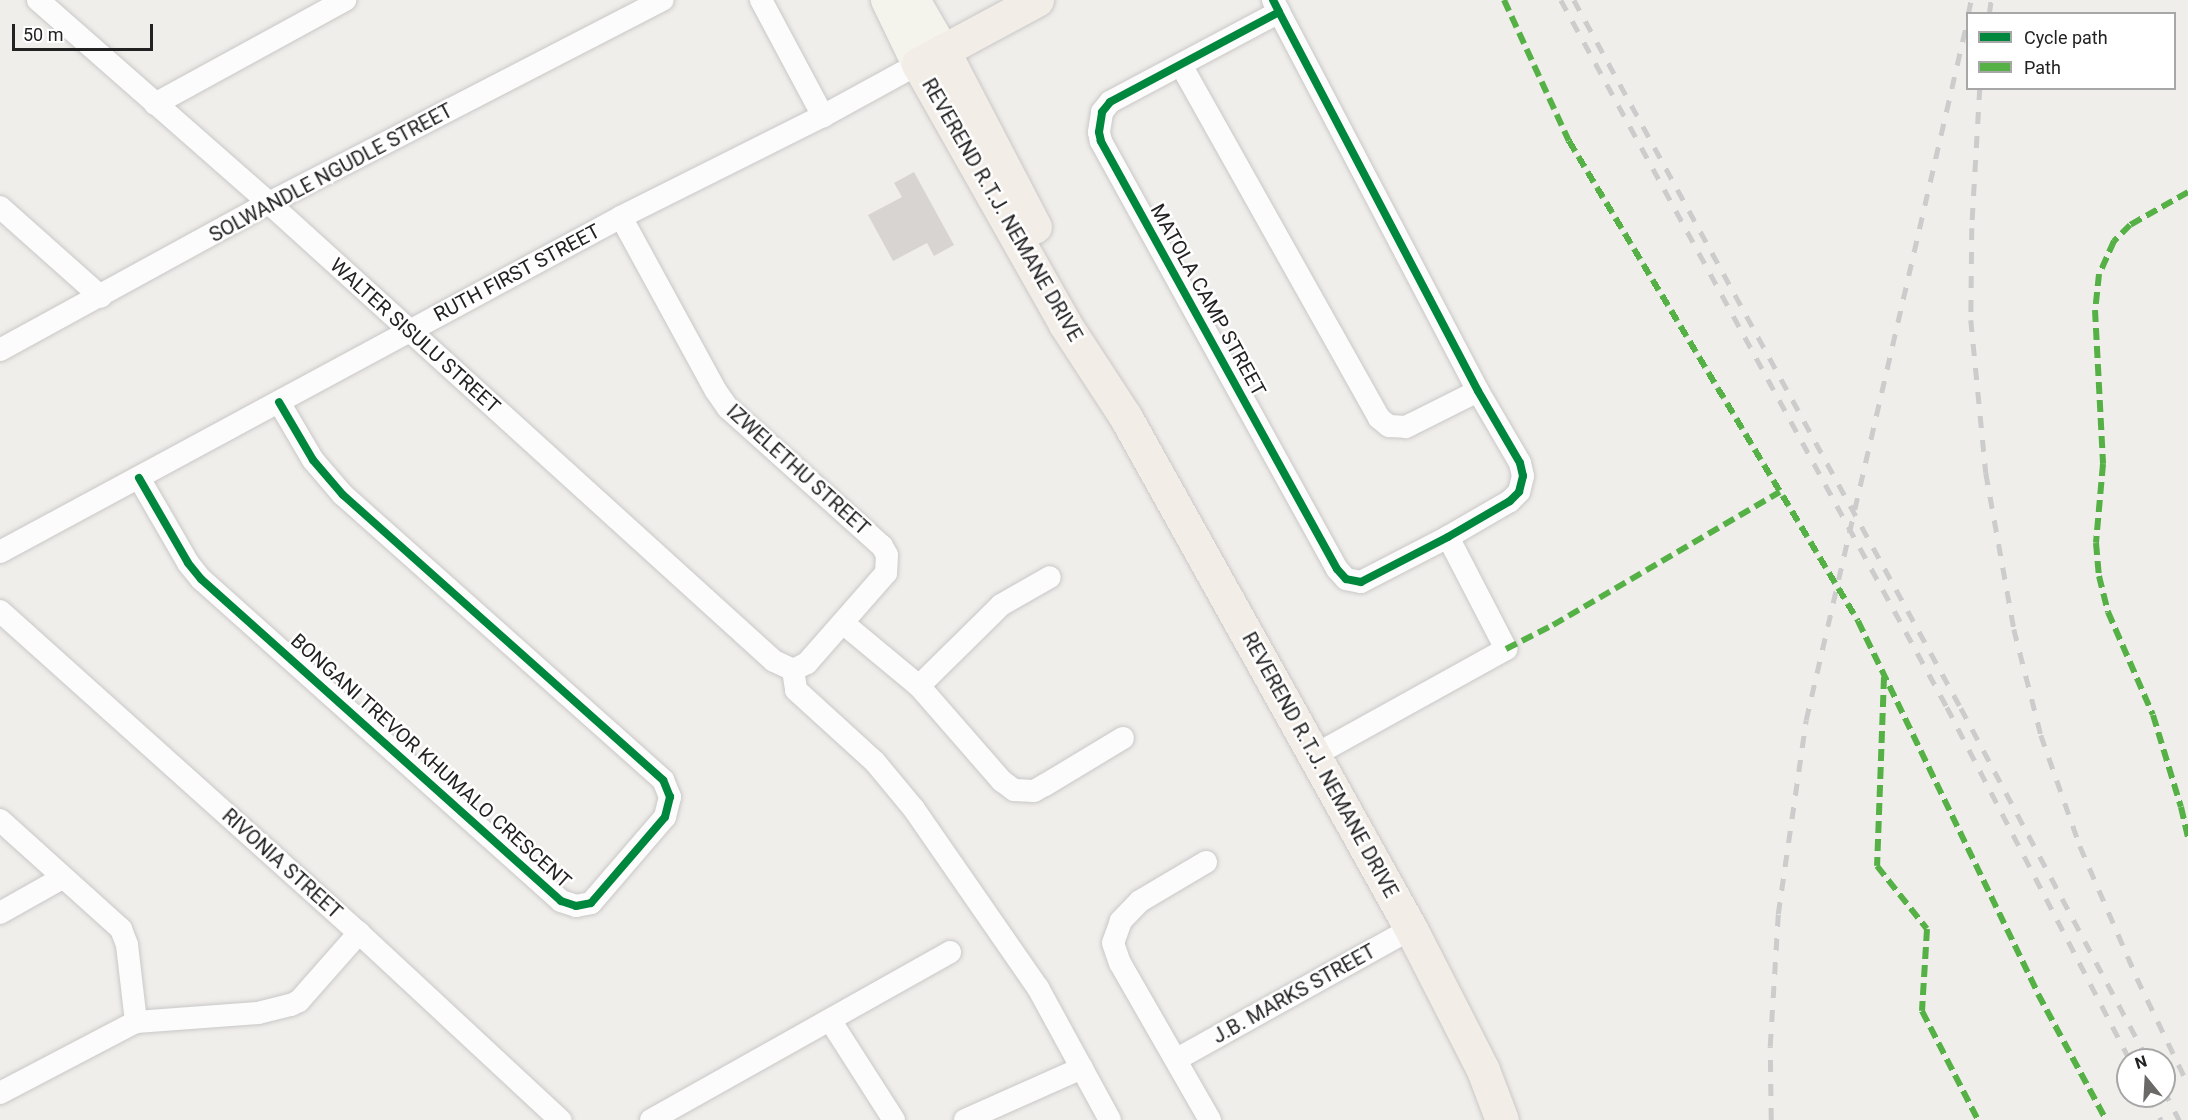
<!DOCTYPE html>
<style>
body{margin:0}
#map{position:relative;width:2188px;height:1120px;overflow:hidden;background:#f0eeeb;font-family:Roboto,sans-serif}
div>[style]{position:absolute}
.building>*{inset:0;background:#d7d4d2}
.roads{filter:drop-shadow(0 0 2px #c9c8c7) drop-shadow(0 0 2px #c9c8c7)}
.street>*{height:22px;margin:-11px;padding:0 11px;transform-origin:11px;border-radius:11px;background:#fdfcfc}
.secondary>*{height:32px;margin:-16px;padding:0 16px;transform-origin:16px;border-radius:16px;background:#f4f4ed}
.primary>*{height:33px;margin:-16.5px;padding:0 16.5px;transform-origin:16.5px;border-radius:16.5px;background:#f3ede7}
.rail>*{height:4.5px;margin-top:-2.25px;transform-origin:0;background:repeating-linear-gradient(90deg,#ccc 0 12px,transparent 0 24px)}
.quiet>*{height:6px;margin-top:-3px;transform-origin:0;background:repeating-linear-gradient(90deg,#55b145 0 12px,transparent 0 18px)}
.cycleway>*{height:8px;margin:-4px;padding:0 4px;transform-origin:4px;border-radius:4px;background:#00873e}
span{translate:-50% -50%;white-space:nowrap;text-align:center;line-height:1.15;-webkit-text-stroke:5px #fff;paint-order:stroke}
.street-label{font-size:20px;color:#222}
.legend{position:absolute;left:1966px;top:12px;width:210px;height:78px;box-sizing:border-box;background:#fff;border:2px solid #a7a7a7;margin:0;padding:8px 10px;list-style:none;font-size:18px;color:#222}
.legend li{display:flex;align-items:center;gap:12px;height:30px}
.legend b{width:30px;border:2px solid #a7a7a7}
.north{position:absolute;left:2116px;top:1048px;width:60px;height:60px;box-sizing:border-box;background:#fff;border:2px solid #a7a7a7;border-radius:50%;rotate:342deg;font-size:16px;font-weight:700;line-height:24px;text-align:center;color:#222}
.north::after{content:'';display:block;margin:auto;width:21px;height:27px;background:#6a6968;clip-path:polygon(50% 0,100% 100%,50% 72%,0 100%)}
.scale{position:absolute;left:12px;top:24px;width:141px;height:27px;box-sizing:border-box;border:3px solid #222;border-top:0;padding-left:8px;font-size:18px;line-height:21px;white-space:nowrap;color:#222;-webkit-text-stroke:4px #fff;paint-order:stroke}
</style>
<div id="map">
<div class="building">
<div style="clip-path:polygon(914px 172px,954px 245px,934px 256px,927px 243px,893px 261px,868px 215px,902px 197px,894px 183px)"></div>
</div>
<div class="roads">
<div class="street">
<div style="left:38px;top:0;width:308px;rotate:41.3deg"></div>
<div style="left:269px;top:203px;width:682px;rotate:42.21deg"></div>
<div style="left:774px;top:661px;width:21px;rotate:25deg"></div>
<div style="left:761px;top:0;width:132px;rotate:61.9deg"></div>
<div style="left:1273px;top:0;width:13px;rotate:63deg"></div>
<div style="left:1279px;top:12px;width:428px;rotate:62.3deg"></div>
<div style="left:1478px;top:391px;width:83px;rotate:59.7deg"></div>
<div style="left:1520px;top:463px;width:13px;rotate:77deg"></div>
<div style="left:1523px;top:476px;width:16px;rotate:104deg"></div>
<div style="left:1519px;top:492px;width:13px;rotate:135deg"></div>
<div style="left:1510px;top:501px;width:72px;rotate:149.9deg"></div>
<div style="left:1448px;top:537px;width:98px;rotate:152.7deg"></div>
<div style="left:1361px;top:582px;width:15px;rotate:-169deg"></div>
<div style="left:1346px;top:579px;width:13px;rotate:-132deg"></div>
<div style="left:1337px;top:569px;width:489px;rotate:-118.9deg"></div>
<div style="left:1101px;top:141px;width:9px;rotate:-103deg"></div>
<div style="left:1099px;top:132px;width:20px;rotate:-81deg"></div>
<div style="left:1102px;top:112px;width:13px;rotate:-51deg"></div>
<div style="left:1110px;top:102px;width:191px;rotate:-28deg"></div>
<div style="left:1181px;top:65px;width:405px;rotate:60.7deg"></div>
<div style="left:1379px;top:418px;width:13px;rotate:39deg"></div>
<div style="left:1389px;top:426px;width:17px;rotate:3deg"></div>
<div style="left:1406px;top:427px;width:80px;rotate:-26.6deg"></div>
<div style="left:155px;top:104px;width:217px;rotate:-28.7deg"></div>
<div style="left:0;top:207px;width:135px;rotate:41.7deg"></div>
<div style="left:621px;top:217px;width:198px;rotate:61.4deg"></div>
<div style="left:716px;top:391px;width:21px;rotate:55deg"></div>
<div style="left:728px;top:408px;width:207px;rotate:41.9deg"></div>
<div style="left:882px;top:546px;width:10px;rotate:61deg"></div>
<div style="left:887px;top:555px;width:18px;rotate:93deg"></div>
<div style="left:886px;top:573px;width:120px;rotate:131.3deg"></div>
<div style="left:807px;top:663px;width:16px;rotate:153deg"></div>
<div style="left:0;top:350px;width:307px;rotate:-28.7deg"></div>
<div style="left:269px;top:203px;width:443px;rotate:-27.3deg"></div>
<div style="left:139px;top:478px;width:98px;rotate:60deg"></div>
<div style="left:188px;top:563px;width:21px;rotate:51deg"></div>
<div style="left:201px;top:579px;width:483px;rotate:41.8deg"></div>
<div style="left:561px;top:901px;width:16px;rotate:18deg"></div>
<div style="left:576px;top:906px;width:15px;rotate:-11deg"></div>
<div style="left:591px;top:903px;width:113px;rotate:-49.3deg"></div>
<div style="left:665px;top:817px;width:21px;rotate:-76deg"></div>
<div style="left:670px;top:797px;width:18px;rotate:-112deg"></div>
<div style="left:663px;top:780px;width:429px;rotate:-138.3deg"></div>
<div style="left:343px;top:495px;width:46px;rotate:-130.6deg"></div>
<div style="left:313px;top:460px;width:67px;rotate:-120.4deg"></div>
<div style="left:0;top:552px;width:706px;rotate:-28.34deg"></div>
<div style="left:621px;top:217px;width:226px;rotate:-26.6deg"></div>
<div style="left:823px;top:116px;width:108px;rotate:-28.7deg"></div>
<div style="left:0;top:611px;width:482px;rotate:41.9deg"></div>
<div style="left:359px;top:933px;width:275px;rotate:42.9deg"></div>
<div style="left:843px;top:623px;width:99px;rotate:39.7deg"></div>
<div style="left:919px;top:686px;width:126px;rotate:48.9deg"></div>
<div style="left:1002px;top:781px;width:15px;rotate:37deg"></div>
<div style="left:1014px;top:790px;width:20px;rotate:3deg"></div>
<div style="left:1034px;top:791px;width:13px;rotate:-29deg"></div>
<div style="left:1045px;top:785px;width:91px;rotate:-31.1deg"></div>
<div style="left:793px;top:670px;width:20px;rotate:81deg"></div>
<div style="left:796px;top:690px;width:107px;rotate:42.3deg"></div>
<div style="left:875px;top:762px;width:61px;rotate:50.3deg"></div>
<div style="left:914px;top:809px;width:218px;rotate:55.3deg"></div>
<div style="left:1038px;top:988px;width:150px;rotate:61.4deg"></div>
<div style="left:919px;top:686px;width:115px;rotate:-44.6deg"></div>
<div style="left:1001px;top:605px;width:56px;rotate:-29.7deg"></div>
<div style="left:1313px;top:756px;width:221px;rotate:-29deg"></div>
<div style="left:1506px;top:649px;width:126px;rotate:-117.4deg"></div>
<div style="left:0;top:820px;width:163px;rotate:42deg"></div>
<div style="left:121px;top:929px;width:17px;rotate:69deg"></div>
<div style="left:127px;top:945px;width:78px;rotate:83.3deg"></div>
<div style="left:1206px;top:862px;width:77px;rotate:149.4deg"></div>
<div style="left:1140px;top:901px;width:28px;rotate:134deg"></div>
<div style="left:1121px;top:921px;width:23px;rotate:110deg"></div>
<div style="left:1113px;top:943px;width:21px;rotate:71deg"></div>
<div style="left:1120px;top:963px;width:181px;rotate:60.2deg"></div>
<div style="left:0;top:913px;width:71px;rotate:-29.4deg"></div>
<div style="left:830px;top:1020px;width:119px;rotate:57.4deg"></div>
<div style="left:1177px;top:1059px;width:268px;rotate:-29.1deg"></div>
<div style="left:0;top:1093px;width:153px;rotate:-27.6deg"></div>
<div style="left:136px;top:1022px;width:122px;rotate:-4.2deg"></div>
<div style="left:258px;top:1013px;width:34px;rotate:-14deg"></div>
<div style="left:291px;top:1005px;width:9px;rotate:-27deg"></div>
<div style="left:299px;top:1001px;width:91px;rotate:-48.6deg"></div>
<div style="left:651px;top:1120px;width:343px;rotate:-29.3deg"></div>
<div style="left:965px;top:1120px;width:128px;rotate:-24deg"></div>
</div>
<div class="secondary">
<div style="left:887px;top:0;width:71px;rotate:64.2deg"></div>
<div style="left:914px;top:0;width:58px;rotate:59.9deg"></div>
</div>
<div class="primary">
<div style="left:1037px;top:0;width:135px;rotate:151.7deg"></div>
<div style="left:918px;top:64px;width:299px;rotate:60.5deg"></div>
<div style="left:1065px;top:324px;width:110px;rotate:56.9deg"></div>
<div style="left:1125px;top:416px;width:587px;rotate:60.86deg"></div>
<div style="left:1411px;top:929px;width:158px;rotate:62.9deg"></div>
<div style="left:1483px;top:1070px;width:53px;rotate:69.2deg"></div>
<div style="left:943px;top:50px;width:199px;rotate:62.5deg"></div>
</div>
</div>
<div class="rail">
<div style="left:1561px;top:0;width:806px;rotate:61.37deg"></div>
<div style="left:1947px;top:707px;width:398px;rotate:62.6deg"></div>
<div style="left:1574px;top:0;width:807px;rotate:61.34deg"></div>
<div style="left:1961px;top:708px;width:399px;rotate:62deg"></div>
<div style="left:1968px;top:14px;width:14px;rotate:-78deg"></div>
<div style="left:1989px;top:14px;width:14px;rotate:-82deg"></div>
<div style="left:1980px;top:88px;width:140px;rotate:93.3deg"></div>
<div style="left:1972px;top:228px;width:92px;rotate:90.6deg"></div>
<div style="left:1971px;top:320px;width:154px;rotate:84.4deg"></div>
<div style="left:1986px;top:473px;width:158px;rotate:79.8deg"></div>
<div style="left:2014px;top:629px;width:109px;rotate:75.7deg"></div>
<div style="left:2041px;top:735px;width:118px;rotate:70.6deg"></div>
<div style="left:2080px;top:846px;width:144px;rotate:66.6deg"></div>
<div style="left:2137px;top:978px;width:118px;rotate:64.3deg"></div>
<div style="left:2164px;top:1090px;width:34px;rotate:63deg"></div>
<div style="left:2149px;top:1096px;width:27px;rotate:63deg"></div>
<div style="left:1771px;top:1120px;width:74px;rotate:-90.8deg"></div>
<div style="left:1770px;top:1046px;width:132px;rotate:-86.5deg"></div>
<div style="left:1778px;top:914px;width:196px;rotate:-81.8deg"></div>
<div style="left:1806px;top:720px;width:721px;rotate:-77.02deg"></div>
</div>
<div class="quiet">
<div style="left:1504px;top:0;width:155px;rotate:65.3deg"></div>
<div style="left:1569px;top:141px;width:560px;rotate:58.95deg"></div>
<div style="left:1858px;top:621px;width:414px;rotate:64.2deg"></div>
<div style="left:2038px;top:994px;width:143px;rotate:61.6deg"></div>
<div style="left:2188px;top:192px;width:67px;rotate:150.4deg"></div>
<div style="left:2130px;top:225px;width:23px;rotate:135deg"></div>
<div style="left:2114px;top:241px;width:36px;rotate:114deg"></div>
<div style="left:2099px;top:274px;width:36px;rotate:96deg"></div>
<div style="left:2095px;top:310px;width:154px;rotate:87deg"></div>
<div style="left:2103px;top:464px;width:79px;rotate:95.1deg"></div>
<div style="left:2096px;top:543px;width:33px;rotate:85deg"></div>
<div style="left:2099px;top:576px;width:37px;rotate:76deg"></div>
<div style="left:2108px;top:612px;width:112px;rotate:66.4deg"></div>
<div style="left:2153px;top:715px;width:96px;rotate:73.1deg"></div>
<div style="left:2181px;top:807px;width:31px;rotate:77deg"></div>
<div style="left:1506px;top:649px;width:53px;rotate:-27.1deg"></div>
<div style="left:1553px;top:625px;width:263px;rotate:-30.4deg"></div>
<div style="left:1884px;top:677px;width:189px;rotate:92.1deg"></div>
<div style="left:1877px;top:866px;width:80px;rotate:51.6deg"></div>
<div style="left:1927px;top:929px;width:82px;rotate:93.5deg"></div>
<div style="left:1922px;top:1011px;width:123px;rotate:62.8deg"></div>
</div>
<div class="cycleway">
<div style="left:1273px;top:0;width:13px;rotate:63deg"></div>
<div style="left:1279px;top:12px;width:428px;rotate:62.3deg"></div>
<div style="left:1478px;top:391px;width:83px;rotate:59.7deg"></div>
<div style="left:1520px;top:463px;width:13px;rotate:77deg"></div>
<div style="left:1523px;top:476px;width:16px;rotate:104deg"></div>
<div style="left:1519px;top:492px;width:13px;rotate:135deg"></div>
<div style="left:1510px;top:501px;width:72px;rotate:149.9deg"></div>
<div style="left:1448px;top:537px;width:98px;rotate:152.7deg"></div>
<div style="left:1361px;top:582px;width:15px;rotate:-169deg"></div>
<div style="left:1346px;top:579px;width:13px;rotate:-132deg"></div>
<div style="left:1337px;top:569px;width:489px;rotate:-118.9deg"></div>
<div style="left:1101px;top:141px;width:9px;rotate:-103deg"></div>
<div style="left:1099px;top:132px;width:20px;rotate:-81deg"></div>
<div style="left:1102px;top:112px;width:13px;rotate:-51deg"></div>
<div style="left:1110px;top:102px;width:191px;rotate:-28deg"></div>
<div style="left:139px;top:478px;width:98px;rotate:60deg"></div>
<div style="left:188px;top:563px;width:21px;rotate:51deg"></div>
<div style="left:201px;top:579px;width:483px;rotate:41.8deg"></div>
<div style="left:561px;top:901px;width:16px;rotate:18deg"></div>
<div style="left:576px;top:906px;width:15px;rotate:-11deg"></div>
<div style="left:591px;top:903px;width:113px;rotate:-49.3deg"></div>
<div style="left:665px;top:817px;width:21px;rotate:-76deg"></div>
<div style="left:670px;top:797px;width:18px;rotate:-112deg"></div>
<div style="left:663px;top:780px;width:429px;rotate:-138.3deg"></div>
<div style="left:343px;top:495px;width:46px;rotate:-130.6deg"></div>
<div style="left:313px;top:460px;width:67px;rotate:-120.4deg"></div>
</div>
<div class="street-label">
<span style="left:331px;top:173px;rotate:-28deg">SOLWANDLE NGUDLE STREET</span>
<span style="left:1002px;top:210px;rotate:60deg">REVEREND R.T.J. NEMANE DRIVE</span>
<span style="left:517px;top:273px;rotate:-28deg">RUTH FIRST STREET</span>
<span style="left:1208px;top:300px;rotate:61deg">MATOLA CAMP STREET</span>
<span style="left:415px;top:336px;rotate:42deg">WALTER SISULU STREET</span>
<span style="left:798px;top:470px;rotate:42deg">IZWELETHU STREET</span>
<span style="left:431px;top:761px;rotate:42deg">BONGANI TREVOR KHUMALO CRESCENT</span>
<span style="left:1320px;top:765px;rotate:61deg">REVEREND R.T.J. NEMANE DRIVE</span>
<span style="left:282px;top:864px;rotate:42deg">RIVONIA STREET</span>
<span style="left:1294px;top:994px;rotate:-29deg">J.B. MARKS STREET</span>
</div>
<ul class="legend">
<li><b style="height:8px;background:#00873e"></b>Cycle path</li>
<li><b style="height:8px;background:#55b145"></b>Path</li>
</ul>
<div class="north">N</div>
<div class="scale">50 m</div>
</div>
